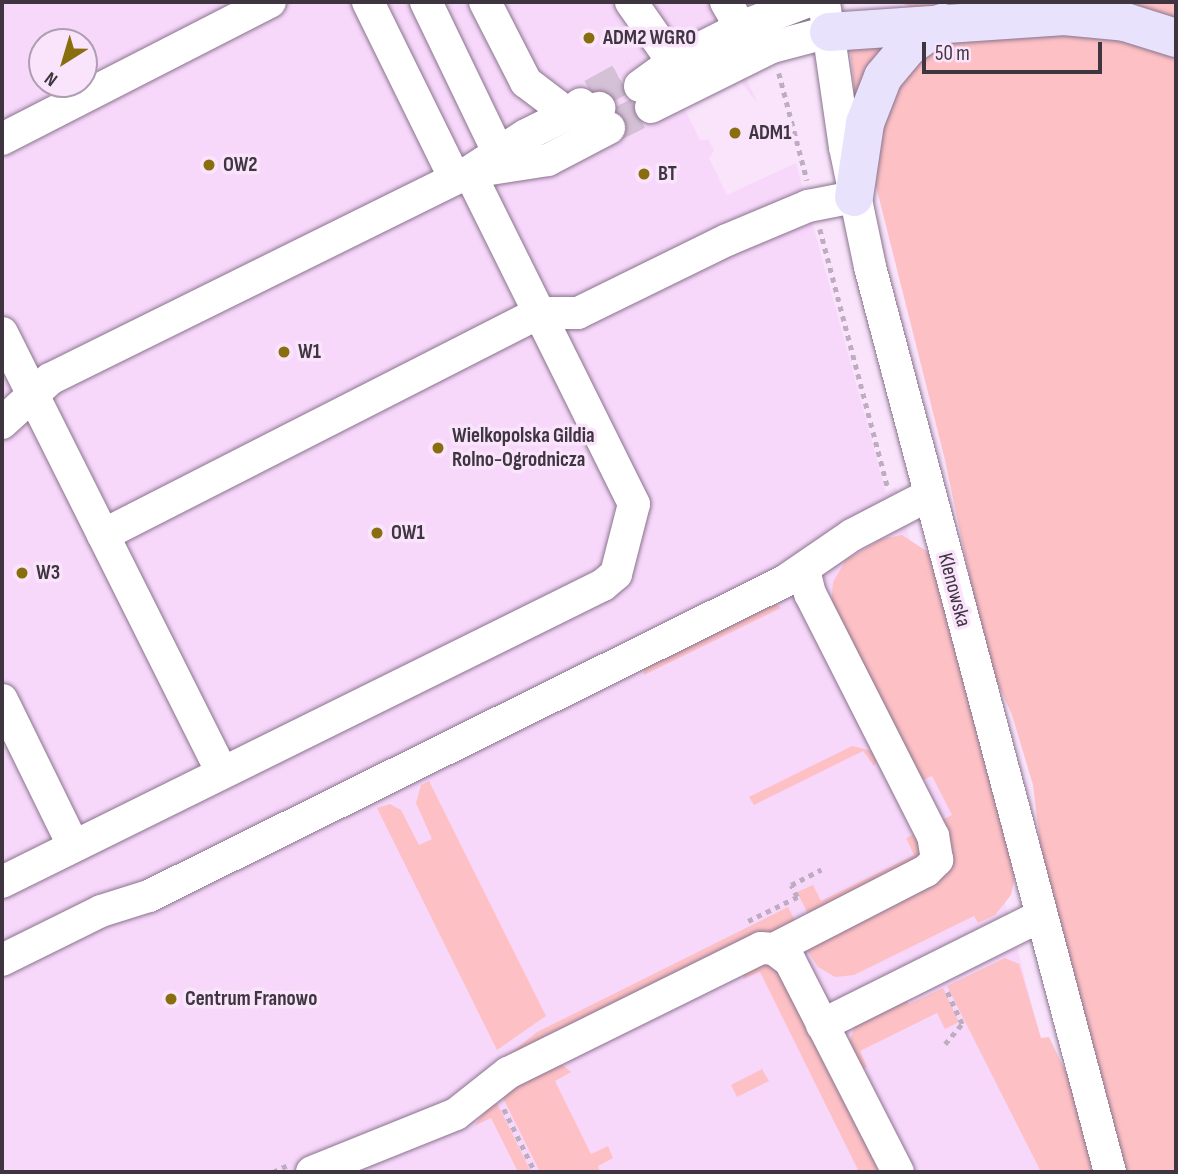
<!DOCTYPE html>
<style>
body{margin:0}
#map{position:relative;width:1178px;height:1174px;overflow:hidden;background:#f9e4fc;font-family:"Sofia Sans Condensed",sans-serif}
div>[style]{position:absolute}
.built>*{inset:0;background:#f7d8fb}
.green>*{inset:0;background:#fdc1c5}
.minor-tunnel>*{height:32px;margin-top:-16px;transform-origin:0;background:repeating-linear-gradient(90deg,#d4c1d6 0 32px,transparent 0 48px)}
.path>*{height:4.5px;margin-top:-2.25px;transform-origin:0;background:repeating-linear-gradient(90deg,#beadc1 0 5px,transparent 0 10px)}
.roads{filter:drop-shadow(0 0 2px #8a738d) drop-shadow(0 0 2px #8a738d)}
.minor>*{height:32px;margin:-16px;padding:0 16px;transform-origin:16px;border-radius:16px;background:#fff}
.major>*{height:38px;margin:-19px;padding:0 19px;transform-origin:19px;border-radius:19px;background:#e9e2fd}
.dots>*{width:19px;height:19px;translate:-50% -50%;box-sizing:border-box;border:4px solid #f9e4fc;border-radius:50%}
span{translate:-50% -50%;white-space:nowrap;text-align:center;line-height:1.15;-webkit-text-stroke:7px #f9e4fc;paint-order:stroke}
.poi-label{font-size:21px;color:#3f3540;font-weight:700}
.left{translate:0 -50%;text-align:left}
.street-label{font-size:21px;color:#3f3540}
.frame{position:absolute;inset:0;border:4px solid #3f3540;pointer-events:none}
.north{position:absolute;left:28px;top:28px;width:70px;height:70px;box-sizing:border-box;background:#f9e4fc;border:2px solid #af9eb1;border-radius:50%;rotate:217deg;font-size:19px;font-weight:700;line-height:28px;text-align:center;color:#3f3540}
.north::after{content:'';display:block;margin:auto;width:24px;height:32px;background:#896e0f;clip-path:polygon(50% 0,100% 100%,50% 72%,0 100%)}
.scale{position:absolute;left:922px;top:42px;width:180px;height:32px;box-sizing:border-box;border:4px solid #3f3540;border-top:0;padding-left:9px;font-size:21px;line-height:24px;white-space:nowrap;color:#3f3540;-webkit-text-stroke:5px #f9e4fc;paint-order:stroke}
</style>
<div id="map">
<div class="built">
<div style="clip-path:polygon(evenodd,2px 2px,711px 2px,758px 104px,736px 76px,682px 104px,700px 140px,709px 140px,714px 151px,709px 158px,727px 195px,796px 163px,883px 482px,886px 492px,896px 487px,1076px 1172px,2px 1172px,2px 2px,42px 42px,84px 42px,84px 84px,42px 84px,42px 42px)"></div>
</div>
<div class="green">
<div style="clip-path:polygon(899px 2px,1176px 2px,1176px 27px,911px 7px)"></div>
<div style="clip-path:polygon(1120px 34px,1176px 52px,1176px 1172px,1125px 1172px,1043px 869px,1033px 785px,1012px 715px,987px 660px,945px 460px,876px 186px,877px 139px,907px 63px,956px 37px)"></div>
<div style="clip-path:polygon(901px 35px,855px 97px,850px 47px)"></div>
<div style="clip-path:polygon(902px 535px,931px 554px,1015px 865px,1014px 881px,1011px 895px,995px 915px,978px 923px,974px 916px,854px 975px,835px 977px,818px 967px,806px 949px,937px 873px,935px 824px,952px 815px,932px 776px,916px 783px,831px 606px,833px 582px,846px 560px,882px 539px)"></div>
<div style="clip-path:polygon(773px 602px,781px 608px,644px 675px,643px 668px)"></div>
<div style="clip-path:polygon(852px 746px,872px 751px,877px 759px,874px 766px,863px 751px,754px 805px,749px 797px)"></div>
<div style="clip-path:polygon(429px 781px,546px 1016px,497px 1050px,377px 808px,390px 804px,401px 810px,419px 845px,432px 839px,416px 803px,421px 785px)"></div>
<div style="clip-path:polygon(917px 833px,930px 853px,811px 920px,797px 892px,813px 885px,821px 901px,914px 855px,906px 838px)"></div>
<div style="clip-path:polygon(788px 907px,798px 927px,765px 933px,502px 1060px,537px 1032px)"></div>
<div style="clip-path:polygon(1005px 958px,1019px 964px,1041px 1038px,1049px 1037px,1074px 1089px,1097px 1172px,1041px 1172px,947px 986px)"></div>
<div style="clip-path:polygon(761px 963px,775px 965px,883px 1172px,859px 1172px,760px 972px,743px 979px,744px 971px)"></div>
<div style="clip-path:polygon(943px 988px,959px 1022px,945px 1029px,937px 1013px,860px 1051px,867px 1067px,862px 1069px,848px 1046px,855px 1025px,906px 998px,909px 1004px)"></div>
<div style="clip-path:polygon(559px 1062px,571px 1072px,555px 1081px,591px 1154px,608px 1146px,613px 1158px,598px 1166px,600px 1172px,540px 1172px,503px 1098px,504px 1092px)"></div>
<div style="clip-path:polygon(762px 1069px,769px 1081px,737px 1097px,731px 1085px)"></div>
<div style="clip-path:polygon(493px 1101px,497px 1103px,531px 1172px,518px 1172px,491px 1118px,474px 1126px)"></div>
</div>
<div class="minor-tunnel">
<div style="left:592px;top:95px;width:48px;rotate:-28.7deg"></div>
<div style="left:609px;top:128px;width:47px;rotate:-26.6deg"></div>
</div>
<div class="path">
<div style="left:779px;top:73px;width:111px;rotate:75.3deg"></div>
<div style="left:820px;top:229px;width:268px;rotate:75.3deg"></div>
<div style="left:748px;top:921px;width:55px;rotate:-26.1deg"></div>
<div style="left:797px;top:897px;width:13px;rotate:-117deg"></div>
<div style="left:791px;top:885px;width:34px;rotate:-27deg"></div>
<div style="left:945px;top:1044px;width:26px;rotate:-50deg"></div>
<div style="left:962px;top:1024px;width:35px;rotate:-115deg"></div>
<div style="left:504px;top:1109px;width:70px;rotate:63.8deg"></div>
<div style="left:273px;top:1172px;width:17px;rotate:-25deg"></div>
</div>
<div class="roads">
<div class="minor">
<div style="left:368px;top:2px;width:197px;rotate:63.8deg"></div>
<div style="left:426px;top:2px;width:182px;rotate:64.3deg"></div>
<div style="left:485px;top:2px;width:90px;rotate:62.9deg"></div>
<div style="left:526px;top:82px;width:53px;rotate:37.3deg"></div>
<div style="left:568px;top:114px;width:16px;rotate:-38deg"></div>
<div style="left:631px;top:2px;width:73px;rotate:55deg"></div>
<div style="left:726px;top:2px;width:30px;rotate:60deg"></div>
<div style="left:824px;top:2px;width:147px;rotate:81.8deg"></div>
<div style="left:845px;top:147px;width:123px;rotate:78.2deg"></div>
<div style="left:870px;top:267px;width:936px;rotate:75.15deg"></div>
<div style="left:640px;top:86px;width:41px;rotate:-36deg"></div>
<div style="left:673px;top:62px;width:82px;rotate:-26.9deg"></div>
<div style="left:746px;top:25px;width:64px;rotate:-21deg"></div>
<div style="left:651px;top:107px;width:135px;rotate:-26.4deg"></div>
<div style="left:772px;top:47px;width:59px;rotate:-14.7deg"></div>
<div style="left:2px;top:139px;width:301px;rotate:-27.1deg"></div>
<div style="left:484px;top:170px;width:65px;rotate:-8.9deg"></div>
<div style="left:548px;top:160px;width:69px;rotate:-27.7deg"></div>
<div style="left:2px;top:333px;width:491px;rotate:63.4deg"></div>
<div style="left:2px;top:423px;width:65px;rotate:-42.5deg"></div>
<div style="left:50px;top:379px;width:467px;rotate:-26.3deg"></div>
<div style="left:469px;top:172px;width:68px;rotate:-33deg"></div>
<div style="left:526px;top:135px;width:47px;rotate:-26.6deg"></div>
<div style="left:568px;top:114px;width:32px;rotate:-11deg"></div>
<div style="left:103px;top:535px;width:489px;rotate:-27deg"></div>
<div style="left:539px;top:313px;width:39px"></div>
<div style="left:578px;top:313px;width:166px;rotate:-26.1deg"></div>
<div style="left:727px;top:240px;width:88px;rotate:-22.8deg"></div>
<div style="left:808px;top:206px;width:47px;rotate:-11.1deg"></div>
<div style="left:2px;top:700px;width:161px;rotate:63.9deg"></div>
<div style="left:2px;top:882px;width:670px;rotate:-26.3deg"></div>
<div style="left:603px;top:585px;width:17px;rotate:-40deg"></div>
<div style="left:616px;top:574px;width:72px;rotate:-75.6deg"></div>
<div style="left:634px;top:504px;width:371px;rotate:-116.4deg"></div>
<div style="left:774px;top:949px;width:171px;rotate:-27.2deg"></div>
<div style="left:926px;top:871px;width:16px;rotate:-45deg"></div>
<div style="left:937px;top:860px;width:24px;rotate:-99deg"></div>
<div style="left:933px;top:836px;width:271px;rotate:-116.9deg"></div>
<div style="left:810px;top:594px;width:25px;rotate:-104deg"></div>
<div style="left:2px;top:960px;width:110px;rotate:-26.3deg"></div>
<div style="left:101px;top:911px;width:50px;rotate:-17.4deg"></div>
<div style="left:149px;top:896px;width:710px;rotate:-26.35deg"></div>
<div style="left:785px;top:581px;width:81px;rotate:-34.5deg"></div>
<div style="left:852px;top:535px;width:87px;rotate:-27.5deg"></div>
<div style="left:822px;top:1025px;width:245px;rotate:-26.5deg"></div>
<div style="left:312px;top:1172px;width:155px;rotate:-21.9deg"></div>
<div style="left:456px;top:1114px;width:66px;rotate:-38.3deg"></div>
<div style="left:508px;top:1073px;width:282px;rotate:-26.3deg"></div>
<div style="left:761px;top:948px;width:13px;rotate:4deg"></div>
<div style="left:774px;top:949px;width:20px;rotate:37deg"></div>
<div style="left:790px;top:961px;width:237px;rotate:62.9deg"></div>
</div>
<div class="major">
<div style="left:829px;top:32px;width:236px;rotate:-3.9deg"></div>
<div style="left:1064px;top:16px;width:61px;rotate:5.6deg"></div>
<div style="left:1125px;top:22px;width:53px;rotate:17.4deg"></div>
<div style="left:854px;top:197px;width:75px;rotate:-81.5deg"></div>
<div style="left:865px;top:123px;width:49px;rotate:-68.6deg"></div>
<div style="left:883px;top:77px;width:39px;rotate:-50deg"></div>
<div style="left:908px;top:47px;width:42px;rotate:-35.2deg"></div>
</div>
</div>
<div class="dots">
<div style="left:589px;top:38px;background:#896e0f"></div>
<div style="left:735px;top:133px;background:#896e0f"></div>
<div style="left:209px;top:165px;background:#896e0f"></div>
<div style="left:644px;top:174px;background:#896e0f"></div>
<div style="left:284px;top:352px;background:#896e0f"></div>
<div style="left:438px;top:448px;background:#896e0f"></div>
<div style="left:377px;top:533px;background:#896e0f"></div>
<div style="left:22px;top:573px;background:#896e0f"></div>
<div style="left:171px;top:999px;background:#896e0f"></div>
</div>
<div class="poi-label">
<span class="left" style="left:603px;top:38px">ADM2 WGRO</span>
<span class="left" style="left:749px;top:133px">ADM1</span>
<span class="left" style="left:223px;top:165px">OW2</span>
<span class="left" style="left:658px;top:174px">BT</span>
<span class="left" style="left:298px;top:352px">W1</span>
<span class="left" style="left:452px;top:448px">Wielkopolska Gildia<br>Rolno-Ogrodnicza</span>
<span class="left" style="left:391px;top:533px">OW1</span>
<span class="left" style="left:36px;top:573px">W3</span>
<span class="left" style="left:185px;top:999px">Centrum Franowo</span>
</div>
<div class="street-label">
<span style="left:954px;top:590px;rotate:75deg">Klenowska</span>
</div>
<div class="frame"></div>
<div class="north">N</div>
<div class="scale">50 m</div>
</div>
